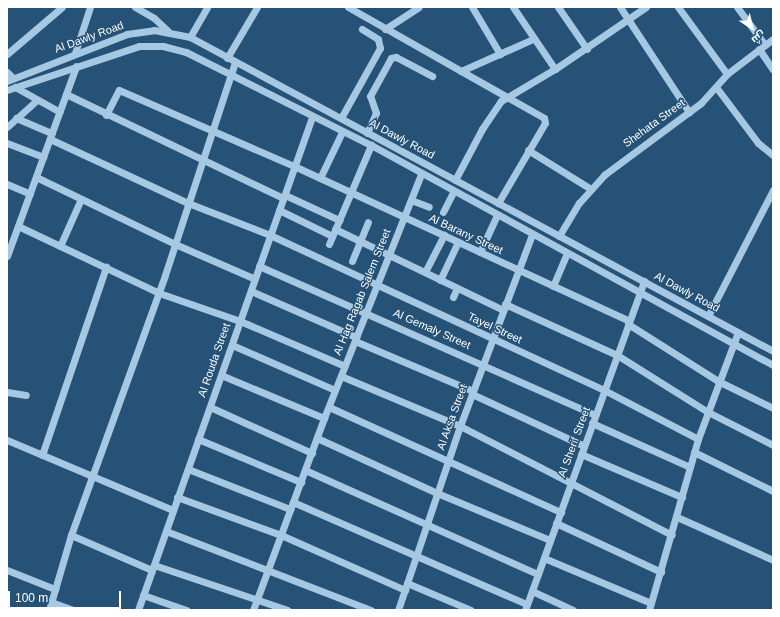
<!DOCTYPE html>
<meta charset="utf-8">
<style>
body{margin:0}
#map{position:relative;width:780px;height:617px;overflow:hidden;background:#255276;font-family:Helvetica,Cairo,sans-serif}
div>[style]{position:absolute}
.minor>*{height:7px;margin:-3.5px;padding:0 3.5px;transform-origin:3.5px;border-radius:3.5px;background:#a6c8e2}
span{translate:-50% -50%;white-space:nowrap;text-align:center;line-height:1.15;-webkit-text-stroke:3px #255276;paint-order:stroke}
.street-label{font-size:11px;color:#fff}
.frame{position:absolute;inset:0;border:8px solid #fff;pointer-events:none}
.north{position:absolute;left:732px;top:8px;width:40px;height:40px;-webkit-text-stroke:3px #255276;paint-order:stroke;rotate:145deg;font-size:11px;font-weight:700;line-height:16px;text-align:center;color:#fff}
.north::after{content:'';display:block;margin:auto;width:14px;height:18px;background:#fff;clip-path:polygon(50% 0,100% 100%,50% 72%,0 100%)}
.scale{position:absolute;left:8px;top:591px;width:113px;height:18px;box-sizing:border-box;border:2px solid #fff;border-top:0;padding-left:5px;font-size:12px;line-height:14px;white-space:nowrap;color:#fff;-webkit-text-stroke:3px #255276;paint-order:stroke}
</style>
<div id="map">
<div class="minor">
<div style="left:135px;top:7px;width:22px;rotate:30deg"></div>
<div style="left:154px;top:18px;width:19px;rotate:43deg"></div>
<div style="left:348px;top:7px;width:225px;rotate:29.5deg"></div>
<div style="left:544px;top:118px;width:5px;rotate:79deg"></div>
<div style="left:545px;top:123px;width:93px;rotate:120.4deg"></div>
<div style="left:472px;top:7px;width:55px;rotate:59.2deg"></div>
<div style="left:513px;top:7px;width:75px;rotate:55.9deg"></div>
<div style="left:558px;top:7px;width:51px;rotate:55.4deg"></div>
<div style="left:620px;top:7px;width:126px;rotate:56.7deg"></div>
<div style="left:678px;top:7px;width:83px;rotate:53.8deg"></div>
<div style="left:737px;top:7px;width:47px;rotate:53.6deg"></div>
<div style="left:385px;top:29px;width:40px;rotate:-32.9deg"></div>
<div style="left:190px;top:37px;width:34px;rotate:-60deg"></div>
<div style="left:759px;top:49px;width:25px;rotate:56deg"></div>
<div style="left:75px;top:53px;width:48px;rotate:-71.9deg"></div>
<div style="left:7px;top:54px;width:72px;rotate:-40.5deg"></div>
<div style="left:227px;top:58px;width:59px;rotate:-59.5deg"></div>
<div style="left:461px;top:71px;width:79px;rotate:-24deg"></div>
<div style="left:7px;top:72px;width:8px;rotate:45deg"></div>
<div style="left:7px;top:81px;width:129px;rotate:-21.4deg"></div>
<div style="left:127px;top:34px;width:27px;rotate:-8deg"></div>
<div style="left:154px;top:30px;width:37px;rotate:11deg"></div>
<div style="left:190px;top:37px;width:662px;rotate:28.31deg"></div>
<div style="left:15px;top:87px;width:51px;rotate:29.1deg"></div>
<div style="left:716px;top:87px;width:70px;rotate:53.1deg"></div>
<div style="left:758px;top:143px;width:19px;rotate:39deg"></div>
<div style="left:7px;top:90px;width:139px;rotate:-18.4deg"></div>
<div style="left:139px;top:46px;width:24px"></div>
<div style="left:163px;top:46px;width:24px;rotate:15deg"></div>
<div style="left:186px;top:52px;width:207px;rotate:26.7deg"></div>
<div style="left:371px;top:145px;width:458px;rotate:28.7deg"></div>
<div style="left:66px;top:94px;width:241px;rotate:25.6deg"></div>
<div style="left:106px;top:115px;width:28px;rotate:-63deg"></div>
<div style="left:119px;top:90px;width:191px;rotate:23.5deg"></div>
<div style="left:294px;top:166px;width:369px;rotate:24.8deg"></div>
<div style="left:16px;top:118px;width:39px;rotate:23deg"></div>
<div style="left:341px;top:118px;width:80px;rotate:-60.9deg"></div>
<div style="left:380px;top:48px;width:9px;rotate:-103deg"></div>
<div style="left:378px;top:39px;width:19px;rotate:-148deg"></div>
<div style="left:7px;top:127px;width:40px;rotate:-42deg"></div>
<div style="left:367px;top:133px;width:22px;rotate:-66deg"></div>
<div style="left:376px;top:113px;width:18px;rotate:-109deg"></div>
<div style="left:370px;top:96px;width:43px;rotate:-61.1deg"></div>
<div style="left:391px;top:58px;width:5px;rotate:-11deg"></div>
<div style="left:396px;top:57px;width:41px;rotate:27.8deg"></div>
<div style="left:50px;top:139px;width:152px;rotate:24.9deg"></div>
<div style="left:188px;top:203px;width:88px;rotate:21.3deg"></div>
<div style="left:270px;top:235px;width:368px;rotate:24.9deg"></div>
<div style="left:604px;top:390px;width:106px;rotate:27.5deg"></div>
<div style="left:7px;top:143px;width:39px;rotate:21deg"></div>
<div style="left:528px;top:150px;width:74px;rotate:31.8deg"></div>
<div style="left:36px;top:177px;width:154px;rotate:25.7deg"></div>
<div style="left:175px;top:244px;width:87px;rotate:23.6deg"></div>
<div style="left:320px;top:178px;width:51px;rotate:-64.4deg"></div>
<div style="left:455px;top:180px;width:58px;rotate:-62.1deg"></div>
<div style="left:482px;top:129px;width:34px;rotate:-56deg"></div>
<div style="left:501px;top:101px;width:63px;rotate:-30.7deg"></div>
<div style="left:555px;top:69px;width:110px;rotate:-34.3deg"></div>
<div style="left:7px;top:184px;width:25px;rotate:23deg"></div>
<div style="left:285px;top:195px;width:60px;rotate:24.8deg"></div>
<div style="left:411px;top:200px;width:19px;rotate:21deg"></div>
<div style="left:279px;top:210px;width:59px;rotate:26.1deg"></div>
<div style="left:443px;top:212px;width:22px;rotate:-63deg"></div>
<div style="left:18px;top:226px;width:156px;rotate:25.4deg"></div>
<div style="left:159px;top:293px;width:86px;rotate:19.1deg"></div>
<div style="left:240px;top:321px;width:114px;rotate:23.2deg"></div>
<div style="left:335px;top:229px;width:187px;rotate:25.7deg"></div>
<div style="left:559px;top:236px;width:39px;rotate:-59deg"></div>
<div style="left:579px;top:203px;width:38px;rotate:-48deg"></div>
<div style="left:604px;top:175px;width:121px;rotate:-36.6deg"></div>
<div style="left:701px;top:103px;width:39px;rotate:-48deg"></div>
<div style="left:727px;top:74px;width:58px;rotate:-37.3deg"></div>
<div style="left:329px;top:244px;width:108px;rotate:-67deg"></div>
<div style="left:60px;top:246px;width:51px;rotate:-65.9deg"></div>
<div style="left:480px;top:252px;width:41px;rotate:-65.3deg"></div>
<div style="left:7px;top:256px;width:202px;rotate:-70deg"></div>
<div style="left:352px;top:261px;width:42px;rotate:-67.7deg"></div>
<div style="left:259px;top:266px;width:368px;rotate:23.9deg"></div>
<div style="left:425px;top:272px;width:42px;rotate:-62.8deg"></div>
<div style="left:440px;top:280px;width:42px;rotate:-64.7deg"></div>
<div style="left:553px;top:286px;width:36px;rotate:-67deg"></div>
<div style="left:251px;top:291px;width:115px;rotate:23.7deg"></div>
<div style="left:453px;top:297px;width:10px;rotate:-66deg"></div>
<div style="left:505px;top:304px;width:123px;rotate:24.5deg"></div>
<div style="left:617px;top:355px;width:107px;rotate:32.1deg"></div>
<div style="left:708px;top:412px;width:73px;rotate:26.9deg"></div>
<div style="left:708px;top:316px;width:142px;rotate:-62.7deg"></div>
<div style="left:628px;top:324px;width:107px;rotate:32.3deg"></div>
<div style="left:718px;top:381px;width:61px;rotate:26.1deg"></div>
<div style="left:355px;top:341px;width:128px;rotate:23deg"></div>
<div style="left:232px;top:345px;width:112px;rotate:23.6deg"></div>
<div style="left:221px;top:375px;width:112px;rotate:22.7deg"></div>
<div style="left:341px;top:376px;width:129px;rotate:22.8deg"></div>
<div style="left:460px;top:426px;width:238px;rotate:27.2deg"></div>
<div style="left:7px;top:392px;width:19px;rotate:9deg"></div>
<div style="left:472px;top:394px;width:123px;rotate:24.9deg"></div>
<div style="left:210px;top:407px;width:112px;rotate:24.3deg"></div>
<div style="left:329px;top:407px;width:255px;rotate:24.4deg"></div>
<div style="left:592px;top:423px;width:107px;rotate:24.2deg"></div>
<div style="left:317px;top:438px;width:132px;rotate:24.6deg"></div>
<div style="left:437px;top:493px;width:122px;rotate:22.6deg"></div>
<div style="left:198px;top:439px;width:112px;rotate:22.7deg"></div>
<div style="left:7px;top:440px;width:180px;rotate:22.9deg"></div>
<div style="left:694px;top:452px;width:88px;rotate:26.3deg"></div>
<div style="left:581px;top:454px;width:110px;rotate:23.1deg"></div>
<div style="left:42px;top:455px;width:199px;rotate:-71.2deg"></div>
<div style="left:188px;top:469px;width:110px;rotate:21.4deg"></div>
<div style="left:305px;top:470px;width:255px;rotate:24.1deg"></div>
<div style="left:177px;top:497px;width:111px;rotate:20.1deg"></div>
<div style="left:281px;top:535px;width:136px;rotate:23.9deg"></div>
<div style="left:293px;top:502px;width:255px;rotate:23.6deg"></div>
<div style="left:677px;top:517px;width:105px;rotate:24.1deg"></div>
<div style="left:556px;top:523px;width:116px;rotate:25deg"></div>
<div style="left:166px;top:531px;width:220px;rotate:21.1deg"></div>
<div style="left:71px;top:535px;width:88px;rotate:23.4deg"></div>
<div style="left:544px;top:558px;width:116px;rotate:22.8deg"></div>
<div style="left:154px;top:565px;width:141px;rotate:18.6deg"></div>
<div style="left:7px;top:570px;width:52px;rotate:21.6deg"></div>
<div style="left:407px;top:583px;width:69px;rotate:22.9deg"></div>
<div style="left:532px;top:591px;width:45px;rotate:24.9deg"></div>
<div style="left:143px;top:595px;width:46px;rotate:19.2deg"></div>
<div style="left:51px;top:602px;width:23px;rotate:20deg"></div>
<div style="left:49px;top:610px;width:78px;rotate:-73.7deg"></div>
<div style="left:71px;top:535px;width:276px;rotate:-70.1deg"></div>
<div style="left:165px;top:275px;width:224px;rotate:-71.8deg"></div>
<div style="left:138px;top:610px;width:523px;rotate:-70.56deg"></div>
<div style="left:253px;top:610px;width:205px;rotate:-69.7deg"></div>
<div style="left:324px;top:418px;width:263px;rotate:-68.3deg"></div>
<div style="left:398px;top:610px;width:194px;rotate:-71.4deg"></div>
<div style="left:460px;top:426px;width:205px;rotate:-69.4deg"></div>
<div style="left:525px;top:610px;width:350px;rotate:-70.1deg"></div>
<div style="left:649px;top:610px;width:178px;rotate:-74deg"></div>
<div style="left:698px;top:439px;width:114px;rotate:-69.5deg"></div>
</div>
<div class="street-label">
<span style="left:89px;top:37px;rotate:-20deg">Al Dawly Road</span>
<span style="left:654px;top:123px;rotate:-36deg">Shehata Street</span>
<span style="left:402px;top:139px;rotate:28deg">Al Dawly Road</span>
<span style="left:466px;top:234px;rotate:25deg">Al Barany Street</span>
<span style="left:362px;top:292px;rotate:-68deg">Al Hag Ragab Salem Street</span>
<span style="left:687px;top:292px;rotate:28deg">Al Dawly Road</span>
<span style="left:495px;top:328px;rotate:25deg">Tayel Street</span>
<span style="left:432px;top:329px;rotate:24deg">Al Gemaly Street</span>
<span style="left:214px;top:360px;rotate:-71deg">Al Rouda Street</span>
<span style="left:452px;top:417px;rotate:-70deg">Al Aksa Street</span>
<span style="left:574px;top:442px;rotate:-70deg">Al Sherif Street</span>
</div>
<div class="frame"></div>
<div class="north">ش</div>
<div class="scale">100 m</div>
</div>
